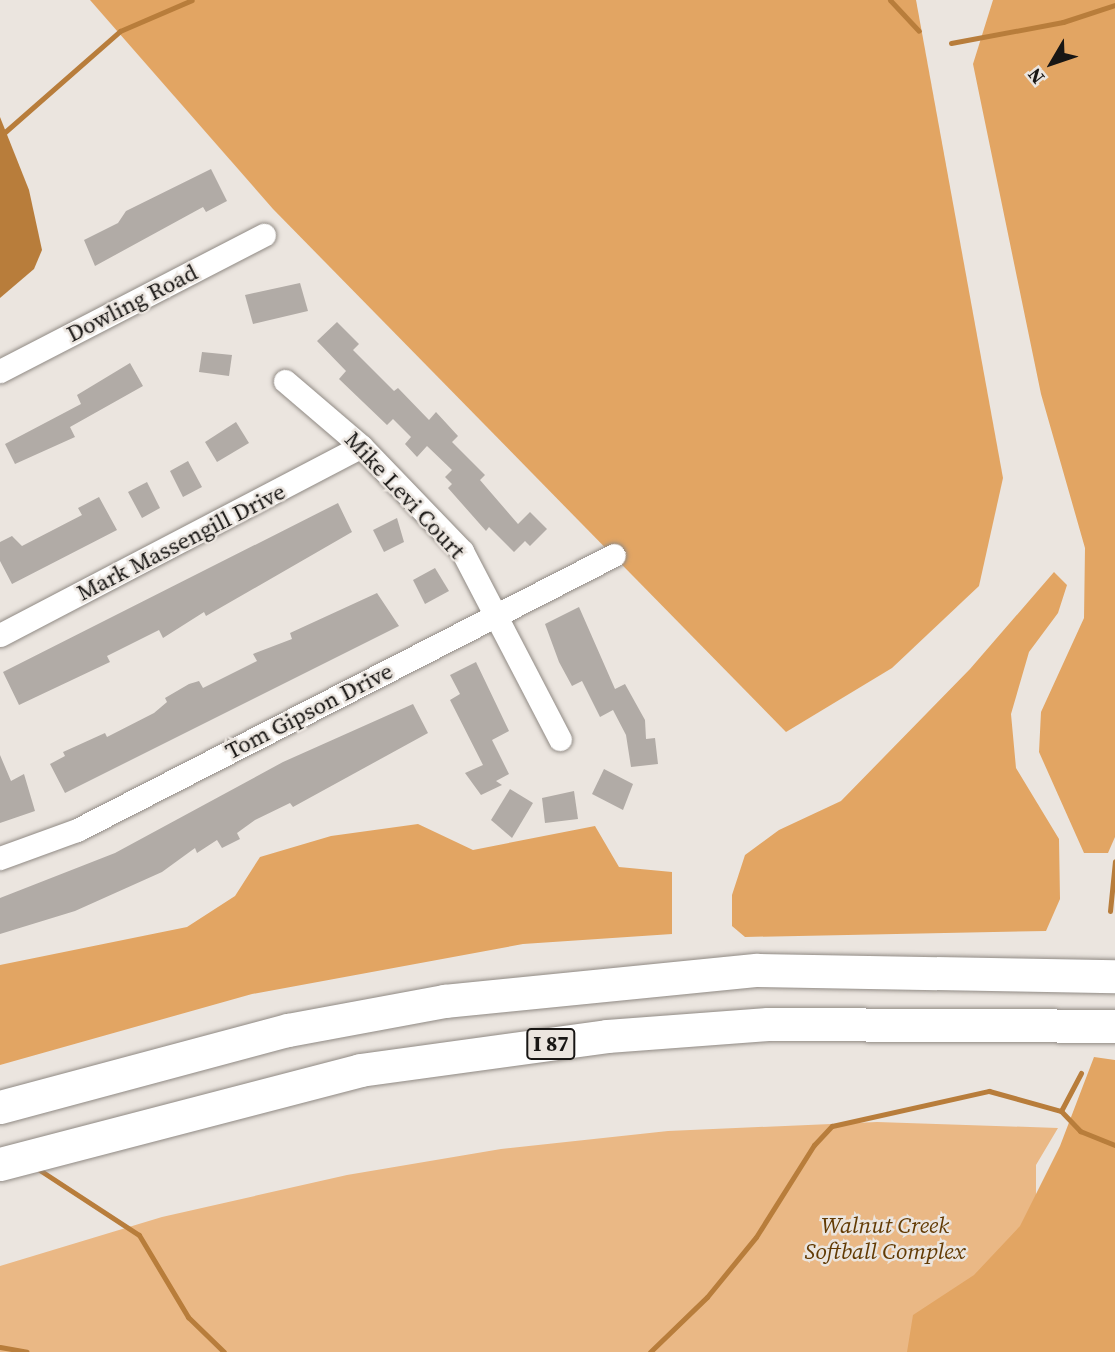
<!DOCTYPE html>
<style>
body{margin:0}
#map{position:relative;width:1115px;height:1352px;overflow:hidden;background:#ebe5df;font-family:"Source Serif 4",serif}
div>[style]{position:absolute}
.green>*{inset:0;background:#eab885}
.forest>*{inset:0;background:#e2a563}
.water>*{inset:0;background:#b87d3b}
.stream>*{height:5px;margin:-2.5px;padding:0 2.5px;transform-origin:2.5px;border-radius:2.5px;background:#b87d3b}
.building>*{inset:0;background:#b1aba6}
.roads{filter:drop-shadow(0 0 2px #908a84) drop-shadow(0 0 2px #908a84)}
.minor>*{height:23px;margin:-11.5px;padding:0 11.5px;transform-origin:11.5px;border-radius:11.5px;background:#fff}
.highway>*{height:33px;margin:-16.5px;padding:0 16.5px;transform-origin:16.5px;border-radius:16.5px;background:#fff}
span{translate:-50% -50%;white-space:nowrap;text-align:center;line-height:1.15;-webkit-text-stroke:5px #ebe5df;paint-order:stroke}
.shield-label span{padding:2px 5px;background:#ebe5df;border:2px solid;border-radius:5px;-webkit-text-stroke-width:0}
.shield-label{font-size:21px;color:#181614;font-weight:700}
.street-label{font-size:23px;color:#181614}
.park-label{font-size:23px;color:#623a03;font-style:italic}
.north{position:absolute;left:1017px;top:28px;width:70px;height:70px;-webkit-text-stroke:5px #ebe5df;paint-order:stroke;rotate:231deg;font-size:19px;font-weight:700;line-height:28px;text-align:center;color:#181614}
.north::after{content:'';display:block;margin:auto;width:24px;height:32px;background:#181614;clip-path:polygon(50% 0,100% 100%,50% 72%,0 100%)}
</style>
<div id="map">
<div class="green">
<div style="clip-path:polygon(877px 1122px,1058px 1128px,1036px 1165px,1036px 1201px,1115px 1352px,0 1352px,0 1266px,162px 1217px,347px 1175px,501px 1149px,668px 1131px)"></div>
</div>
<div class="forest">
<div style="clip-path:polygon(90px 0,916px 0,1003px 478px,979px 586px,892px 668px,786px 732px,273px 209px)"></div>
<div style="clip-path:polygon(993px 0,1115px 0,1115px 837px,1108px 853px,1084px 853px,1039px 752px,1041px 712px,1084px 618px,1085px 548px,1041px 394px,973px 64px)"></div>
<div style="clip-path:polygon(1054px 572px,1067px 585px,1058px 613px,1029px 652px,1011px 714px,1016px 768px,1059px 839px,1060px 899px,1046px 931px,745px 937px,732px 926px,732px 895px,745px 855px,779px 830px,841px 801px,970px 669px)"></div>
<div style="clip-path:polygon(418px 824px,473px 850px,595px 826px,619px 867px,672px 872px,672px 934px,523px 944px,252px 994px,0 1065px,0 965px,187px 927px,235px 896px,260px 857px,331px 836px)"></div>
<div style="clip-path:polygon(1094px 1057px,1115px 1060px,1115px 1352px,907px 1352px,913px 1315px,974px 1275px,1020px 1226px,1060px 1146px)"></div>
</div>
<div class="water">
<div style="clip-path:polygon(0 117px,29px 190px,42px 250px,34px 269px,0 298px)"></div>
</div>
<div class="stream">
<div style="left:890px;top:0;width:42px;rotate:46.9deg"></div>
<div style="left:951px;top:43px;width:114px;rotate:-10.6deg"></div>
<div style="left:1063px;top:22px;width:55px;rotate:-18.1deg"></div>
<div style="left:5px;top:132px;width:153px;rotate:-41.3deg"></div>
<div style="left:120px;top:31px;width:78px;rotate:-23.3deg"></div>
<div style="left:1110px;top:911px;width:50px;rotate:-84.3deg"></div>
<div style="left:1061px;top:1111px;width:43px;rotate:-62.2deg"></div>
<div style="left:35px;top:1167px;width:124px;rotate:33.2deg"></div>
<div style="left:139px;top:1235px;width:96px;rotate:59.1deg"></div>
<div style="left:188px;top:1317px;width:50px;rotate:44.2deg"></div>
<div style="left:0;top:1347px;width:27px;rotate:10deg"></div>
<div style="left:650px;top:1352px;width:79px;rotate:-44deg"></div>
<div style="left:707px;top:1297px;width:77px;rotate:-50.8deg"></div>
<div style="left:756px;top:1237px;width:109px;rotate:-57.8deg"></div>
<div style="left:814px;top:1145px;width:26px;rotate:-47deg"></div>
<div style="left:832px;top:1126px;width:161px;rotate:-12.6deg"></div>
<div style="left:989px;top:1091px;width:75px;rotate:15.5deg"></div>
<div style="left:1061px;top:1111px;width:28px;rotate:46deg"></div>
<div style="left:1080px;top:1131px;width:38px;rotate:22deg"></div>
</div>
<div class="building">
<div style="clip-path:polygon(211px 169px,227px 201px,206px 212px,203px 207px,95px 266px,84px 240px,118px 223px,126px 211px)"></div>
<div style="clip-path:polygon(300px 283px,308px 311px,253px 324px,245px 295px)"></div>
<div style="clip-path:polygon(337px 322px,359px 344px,353px 350px,394px 391px,398px 388px,429px 420px,436px 412px,458px 436px,452px 442px,485px 475px,480px 480px,518px 524px,530px 512px,547px 529px,530px 546px,525px 541px,514px 552px,489px 527px,486px 531px,448px 488px,452px 484px,445px 477px,452px 470px,427px 446px,417px 457px,405px 444px,411px 437px,393px 419px,387px 425px,339px 379px,346px 371px,317px 341px)"></div>
<div style="clip-path:polygon(202px 352px,232px 355px,229px 376px,199px 372px)"></div>
<div style="clip-path:polygon(130px 363px,143px 386px,70px 427px,75px 437px,15px 464px,5px 444px,81px 404px,77px 395px)"></div>
<div style="clip-path:polygon(236px 422px,249px 443px,217px 462px,205px 442px)"></div>
<div style="clip-path:polygon(188px 461px,202px 487px,183px 497px,170px 471px)"></div>
<div style="clip-path:polygon(147px 482px,160px 508px,142px 518px,128px 492px)"></div>
<div style="clip-path:polygon(99px 497px,117px 530px,12px 584px,0 561px,0 542px,12px 536px,22px 546px,82px 515px,78px 508px)"></div>
<div style="clip-path:polygon(338px 503px,352px 532px,206px 616px,204px 612px,163px 638px,159px 630px,107px 656px,110px 662px,19px 705px,3px 672px)"></div>
<div style="clip-path:polygon(397px 518px,404px 542px,384px 552px,373px 530px)"></div>
<div style="clip-path:polygon(435px 568px,449px 591px,425px 604px,413px 580px)"></div>
<div style="clip-path:polygon(377px 593px,399px 626px,65px 793px,50px 764px,65px 756px,63px 752px,105px 733px,107px 737px,154px 713px,167px 702px,165px 698px,189px 684px,199px 681px,203px 688px,257px 661px,253px 654px,292px 639px,290px 633px)"></div>
<div style="clip-path:polygon(579px 607px,615px 689px,625px 684px,645px 720px,646px 739px,655px 738px,658px 764px,631px 767px,626px 735px,613px 710px,600px 717px,582px 681px,572px 686px,559px 662px,545px 624px)"></div>
<div style="clip-path:polygon(476px 662px,509px 731px,492px 740px,509px 774px,496px 781px,502px 785px,481px 795px,465px 773px,483px 765px,450px 700px,460px 694px,450px 675px)"></div>
<div style="clip-path:polygon(413px 704px,428px 733px,293px 807px,290px 803px,255px 820px,237px 833px,240px 839px,222px 848px,217px 840px,197px 853px,195px 848px,162px 872px,75px 911px,0 934px,0 898px,115px 853px,283px 762px)"></div>
<div style="clip-path:polygon(0 755px,11px 781px,24px 774px,35px 811px,0 823px)"></div>
<div style="clip-path:polygon(604px 769px,633px 784px,623px 810px,592px 794px)"></div>
<div style="clip-path:polygon(510px 789px,533px 803px,512px 838px,491px 820px)"></div>
<div style="clip-path:polygon(574px 791px,578px 819px,545px 823px,542px 798px)"></div>
</div>
<div class="roads">
<div class="minor">
<div style="left:0;top:371px;width:297px;rotate:-27.3deg"></div>
<div style="left:285px;top:381px;width:100px;rotate:40.5deg"></div>
<div style="left:361px;top:446px;width:146px;rotate:46.1deg"></div>
<div style="left:462px;top:551px;width:212px;rotate:62.5deg"></div>
<div style="left:0;top:635px;width:407px;rotate:-27.6deg"></div>
<div style="left:0;top:858px;width:82px;rotate:-20deg"></div>
<div style="left:77px;top:830px;width:603px;rotate:-27.12deg"></div>
</div>
<div class="highway">
<div style="left:0;top:1107px;width:298px;rotate:-15deg"></div>
<div style="left:288px;top:1030px;width:159px;rotate:-10.5deg"></div>
<div style="left:444px;top:1001px;width:315px;rotate:-5.7deg"></div>
<div style="left:757px;top:970px;width:358px;rotate:1deg"></div>
<div style="left:0;top:1164px;width:372px;rotate:-14.6deg"></div>
<div style="left:360px;top:1070px;width:249px;rotate:-7.8deg"></div>
<div style="left:607px;top:1036px;width:161px;rotate:-4.3deg"></div>
<div style="left:768px;top:1024px;width:347px;rotate:0.3deg"></div>
</div>
</div>
<div class="shield-label">
<span style="left:551px;top:1044px">I 87</span>
</div>
<div class="street-label">
<span style="left:132px;top:303px;rotate:-27deg">Dowling Road</span>
<span style="left:405px;top:495px;rotate:47deg">Mike Levi Court</span>
<span style="left:181px;top:542px;rotate:-27deg">Mark Massengill Drive</span>
<span style="left:309px;top:711px;rotate:-27deg">Tom Gipson Drive</span>
</div>
<div class="park-label">
<span style="left:885px;top:1238px">Walnut Creek<br>Softball Complex</span>
</div>
<div class="north">N</div>
</div>
